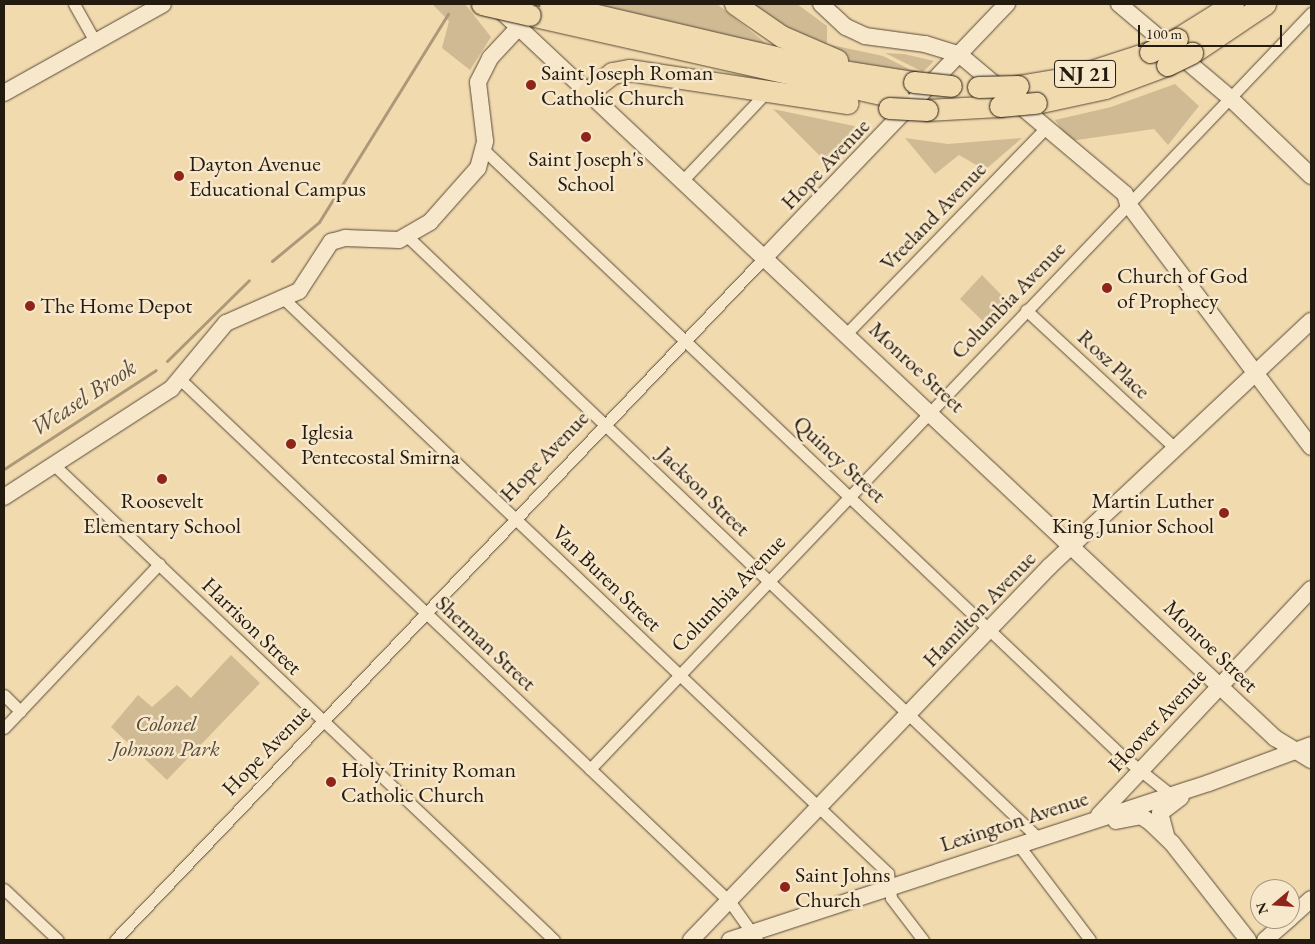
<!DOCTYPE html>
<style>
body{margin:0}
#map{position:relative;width:1315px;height:944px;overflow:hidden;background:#f2daaf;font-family:"EB Garamond",serif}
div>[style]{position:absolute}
.green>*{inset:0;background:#cfba94}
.stream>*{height:3px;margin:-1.5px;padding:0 1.5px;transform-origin:1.5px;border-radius:1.5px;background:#ac9979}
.roads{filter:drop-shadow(0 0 1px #584b38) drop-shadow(0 0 1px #584b38)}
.street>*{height:11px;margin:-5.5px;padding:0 5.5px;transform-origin:5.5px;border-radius:5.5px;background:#f7e7cb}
.secondary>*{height:16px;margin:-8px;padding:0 8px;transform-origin:8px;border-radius:8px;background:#f7e7cb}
.highway>*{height:21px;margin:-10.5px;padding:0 10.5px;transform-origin:10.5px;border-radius:10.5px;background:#f2daaf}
.bridges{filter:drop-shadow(0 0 1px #241b10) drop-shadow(0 0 1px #241b10)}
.highway-bridge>*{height:21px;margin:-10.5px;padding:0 10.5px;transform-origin:10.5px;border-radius:10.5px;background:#f2daaf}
.dots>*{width:14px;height:14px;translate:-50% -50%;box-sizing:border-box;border:2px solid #f7e7cb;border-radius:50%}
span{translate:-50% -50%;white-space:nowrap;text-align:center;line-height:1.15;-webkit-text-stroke:5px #f7e7cb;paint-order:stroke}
.shield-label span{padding:1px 4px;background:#f7e7cb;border:1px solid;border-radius:4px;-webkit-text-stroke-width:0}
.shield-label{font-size:21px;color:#241b10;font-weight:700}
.poi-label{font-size:22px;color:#241b10}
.left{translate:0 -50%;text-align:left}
.right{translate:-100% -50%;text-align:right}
.street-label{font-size:22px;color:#241b10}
.park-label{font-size:22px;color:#574b38;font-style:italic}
.water-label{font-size:24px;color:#5a4d3a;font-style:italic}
.frame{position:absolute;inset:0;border:5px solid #241b10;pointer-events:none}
.north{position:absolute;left:1250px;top:879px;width:50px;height:50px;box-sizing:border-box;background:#f7e7cb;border:1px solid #a39580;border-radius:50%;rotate:252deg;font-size:14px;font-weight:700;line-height:20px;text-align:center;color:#241b10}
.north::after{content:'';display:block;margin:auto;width:18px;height:22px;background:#8f2418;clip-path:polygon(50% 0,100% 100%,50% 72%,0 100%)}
.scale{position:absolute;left:1138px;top:25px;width:144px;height:22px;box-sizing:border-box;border:2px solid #241b10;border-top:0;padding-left:6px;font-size:15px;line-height:18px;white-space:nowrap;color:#241b10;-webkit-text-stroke:4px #f7e7cb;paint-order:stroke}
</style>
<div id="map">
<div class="green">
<div style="clip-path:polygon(432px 4px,465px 4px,491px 37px,470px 70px,442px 48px,449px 21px)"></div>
<div style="clip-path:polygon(588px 4px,717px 4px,768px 45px)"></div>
<div style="clip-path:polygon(743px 4px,797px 4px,827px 26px,827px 44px,883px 56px,915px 72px,866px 66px,827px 54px)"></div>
<div style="clip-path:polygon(885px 53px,904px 54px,934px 61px,923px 72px)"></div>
<div style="clip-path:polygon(1175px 84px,1199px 106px,1168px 145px,1154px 129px,1070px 141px,1055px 120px,1111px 107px)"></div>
<div style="clip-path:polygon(773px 109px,859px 127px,830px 166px)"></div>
<div style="clip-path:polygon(905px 138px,948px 144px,1022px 138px,985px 170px,959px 155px,935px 174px)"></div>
<div style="clip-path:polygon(982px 275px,1012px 306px,991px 329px,960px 299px)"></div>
<div style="clip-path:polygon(231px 655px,260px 683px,167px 780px,111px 727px,138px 695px,152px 707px,177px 685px,191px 698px)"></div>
</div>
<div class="stream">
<div style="left:272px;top:261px;width:61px;rotate:-39.7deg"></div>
<div style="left:319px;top:222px;width:245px;rotate:-58.2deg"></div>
<div style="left:167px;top:361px;width:115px;rotate:-44.6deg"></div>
<div style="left:4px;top:469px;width:181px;rotate:-33.1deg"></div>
</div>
<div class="roads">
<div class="street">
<div style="left:74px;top:4px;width:45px;rotate:60.6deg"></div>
<div style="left:484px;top:150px;width:879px;rotate:43.52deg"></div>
<div style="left:1121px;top:755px;width:63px;rotate:38.5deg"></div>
<div style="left:683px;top:180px;width:112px;rotate:-46.5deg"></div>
<div style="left:408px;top:237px;width:869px;rotate:43.65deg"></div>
<div style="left:285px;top:300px;width:832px;rotate:43.54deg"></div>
<div style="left:888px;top:873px;width:25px;rotate:83deg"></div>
<div style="left:891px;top:898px;width:53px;rotate:52.7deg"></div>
<div style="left:1026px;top:310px;width:203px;rotate:42.8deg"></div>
<div style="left:847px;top:333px;width:286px;rotate:-45.9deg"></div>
<div style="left:182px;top:381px;width:756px;rotate:43.55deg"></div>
<div style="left:730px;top:902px;width:47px;rotate:54.6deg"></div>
<div style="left:53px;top:464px;width:691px;rotate:43.53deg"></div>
<div style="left:4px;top:695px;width:23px;rotate:45deg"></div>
<div style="left:4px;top:728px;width:226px;rotate:-46.6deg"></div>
<div style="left:590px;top:769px;width:1045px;rotate:-46.36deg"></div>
<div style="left:1017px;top:843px;width:121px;rotate:53deg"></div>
<div style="left:4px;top:889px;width:74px;rotate:43.4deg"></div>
<div style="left:115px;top:940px;width:944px;rotate:-46.42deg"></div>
</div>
<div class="secondary">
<div style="left:821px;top:4px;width:34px;rotate:43deg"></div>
<div style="left:846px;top:27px;width:21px;rotate:25deg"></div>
<div style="left:865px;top:36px;width:61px;rotate:7.6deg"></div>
<div style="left:925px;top:44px;width:37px;rotate:17deg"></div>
<div style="left:960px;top:55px;width:216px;rotate:40.1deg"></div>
<div style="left:1125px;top:194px;width:10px;rotate:73deg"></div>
<div style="left:1128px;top:204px;width:304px;rotate:53deg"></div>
<div style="left:1119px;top:4px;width:144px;rotate:40.2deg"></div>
<div style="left:1229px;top:97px;width:114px;rotate:43.9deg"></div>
<div style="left:497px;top:7px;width:1068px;rotate:43.22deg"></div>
<div style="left:1275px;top:738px;width:42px;rotate:31.4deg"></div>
<div style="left:4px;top:93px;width:182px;rotate:-29.2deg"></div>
<div style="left:766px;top:256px;width:349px;rotate:-46.3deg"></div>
<div style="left:4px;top:497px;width:199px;rotate:-32.9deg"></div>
<div style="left:171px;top:389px;width:86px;rotate:-50.2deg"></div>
<div style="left:226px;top:323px;width:80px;rotate:-23.7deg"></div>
<div style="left:299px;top:291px;width:59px;rotate:-56.9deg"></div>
<div style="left:331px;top:242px;width:15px;rotate:-16deg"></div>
<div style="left:345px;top:238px;width:54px;rotate:2.1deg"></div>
<div style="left:399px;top:240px;width:36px;rotate:-30deg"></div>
<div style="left:430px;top:222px;width:72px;rotate:-48.4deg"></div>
<div style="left:478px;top:168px;width:28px;rotate:-75deg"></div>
<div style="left:485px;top:141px;width:59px;rotate:-96.8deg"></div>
<div style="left:478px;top:82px;width:27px;rotate:-63deg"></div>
<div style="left:490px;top:58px;width:42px;rotate:-46.9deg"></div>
<div style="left:1099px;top:815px;width:310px;rotate:-46.8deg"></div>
<div style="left:1116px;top:821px;width:25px;rotate:-11deg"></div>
<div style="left:1141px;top:816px;width:11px;rotate:34deg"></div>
<div style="left:1150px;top:822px;width:30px;rotate:44deg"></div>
<div style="left:1172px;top:843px;width:123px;rotate:51.9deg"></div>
<div style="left:1166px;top:835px;width:23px;rotate:-105deg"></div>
<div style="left:1160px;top:813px;width:26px;rotate:-37deg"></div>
<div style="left:1290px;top:918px;width:28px;rotate:-42deg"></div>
<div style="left:691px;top:940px;width:518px;rotate:-46.17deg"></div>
<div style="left:1050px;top:566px;width:358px;rotate:-43.2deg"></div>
<div style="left:730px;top:940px;width:504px;rotate:-18.15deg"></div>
<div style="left:1209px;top:783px;width:109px;rotate:-20.4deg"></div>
<div style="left:1265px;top:940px;width:32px;rotate:-41deg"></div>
</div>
<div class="highway">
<div style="left:550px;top:4px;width:275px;rotate:13.2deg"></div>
<div style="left:818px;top:67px;width:97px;rotate:8.9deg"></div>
<div style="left:735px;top:4px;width:56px;rotate:34.8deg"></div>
<div style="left:781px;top:36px;width:61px;rotate:23.2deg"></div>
<div style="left:530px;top:15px;width:378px;rotate:12.7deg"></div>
<div style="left:1177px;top:39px;width:66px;rotate:-32deg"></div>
<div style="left:1192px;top:53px;width:88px;rotate:-33.9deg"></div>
<div style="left:1018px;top:86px;width:56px;rotate:-9.3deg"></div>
<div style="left:1073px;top:77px;width:81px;rotate:-18deg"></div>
<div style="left:588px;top:92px;width:31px;rotate:-38deg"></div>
<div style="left:612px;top:73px;width:17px;rotate:-10deg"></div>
<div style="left:629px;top:70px;width:221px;rotate:8.6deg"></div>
<div style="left:1036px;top:103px;width:71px;rotate:-12.3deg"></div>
<div style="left:1105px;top:88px;width:66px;rotate:-20.4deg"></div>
<div style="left:927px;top:110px;width:73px;rotate:-3.1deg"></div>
</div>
</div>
<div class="bridges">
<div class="highway-bridge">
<div style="left:482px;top:4px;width:49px;rotate:12.9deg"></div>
<div style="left:1150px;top:52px;width:30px;rotate:-26deg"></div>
<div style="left:1167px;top:65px;width:28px;rotate:-26deg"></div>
<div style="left:914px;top:82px;width:37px;rotate:6deg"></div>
<div style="left:978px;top:87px;width:40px;rotate:-1.4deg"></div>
<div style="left:1000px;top:106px;width:36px;rotate:-5deg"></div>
<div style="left:889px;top:108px;width:38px;rotate:3deg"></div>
</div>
</div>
<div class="dots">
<div style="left:531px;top:85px;background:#8f2418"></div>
<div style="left:586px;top:137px;background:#8f2418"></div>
<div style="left:179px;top:176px;background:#8f2418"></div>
<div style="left:1107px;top:288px;background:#8f2418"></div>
<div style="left:30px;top:306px;background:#8f2418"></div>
<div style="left:291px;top:444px;background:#8f2418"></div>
<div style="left:162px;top:479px;background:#8f2418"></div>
<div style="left:1224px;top:513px;background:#8f2418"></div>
<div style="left:331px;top:782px;background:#8f2418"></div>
<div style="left:785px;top:887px;background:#8f2418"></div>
</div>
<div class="shield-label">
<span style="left:1085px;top:74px">NJ 21</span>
</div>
<div class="poi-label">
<span class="left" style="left:541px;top:85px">Saint Joseph Roman<br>Catholic Church</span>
<span style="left:586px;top:171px">Saint Joseph's<br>School</span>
<span class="left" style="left:189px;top:176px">Dayton Avenue<br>Educational Campus</span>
<span class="left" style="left:1117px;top:288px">Church of God<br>of Prophecy</span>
<span class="left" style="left:40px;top:306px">The Home Depot</span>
<span class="left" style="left:301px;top:444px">Iglesia<br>Pentecostal Smirna</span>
<span style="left:162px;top:513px">Roosevelt<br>Elementary School</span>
<span class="right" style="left:1214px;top:513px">Martin Luther<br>King Junior School</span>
<span class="left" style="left:341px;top:782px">Holy Trinity Roman<br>Catholic Church</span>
<span class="left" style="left:795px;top:887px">Saint Johns<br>Church</span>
</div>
<div class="street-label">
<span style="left:825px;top:164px;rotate:-46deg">Hope Avenue</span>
<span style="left:933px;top:216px;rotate:-46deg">Vreeland Avenue</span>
<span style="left:1008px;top:300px;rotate:-46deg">Columbia Avenue</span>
<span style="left:1114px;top:364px;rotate:43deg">Rosz Place</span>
<span style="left:917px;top:367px;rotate:43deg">Monroe Street</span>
<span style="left:544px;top:456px;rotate:-46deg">Hope Avenue</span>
<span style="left:840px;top:459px;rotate:43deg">Quincy Street</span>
<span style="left:704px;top:491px;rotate:44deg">Jackson Street</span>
<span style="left:607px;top:578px;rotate:44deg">Van Buren Street</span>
<span style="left:728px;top:593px;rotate:-46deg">Columbia Avenue</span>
<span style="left:979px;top:609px;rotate:-46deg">Hamilton Avenue</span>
<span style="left:252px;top:626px;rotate:44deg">Harrison Street</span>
<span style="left:486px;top:643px;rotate:43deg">Sherman Street</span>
<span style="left:1211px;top:646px;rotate:44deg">Monroe Street</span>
<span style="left:1157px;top:720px;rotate:-47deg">Hoover Avenue</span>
<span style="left:266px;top:750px;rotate:-46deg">Hope Avenue</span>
<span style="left:1014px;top:821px;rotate:-18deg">Lexington Avenue</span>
</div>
<div class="park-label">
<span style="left:166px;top:736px">Colonel<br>Johnson Park</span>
</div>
<div class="water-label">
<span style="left:83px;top:397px;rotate:-33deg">Weasel Brook</span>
</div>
<div class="frame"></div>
<div class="north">N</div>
<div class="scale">100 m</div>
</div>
